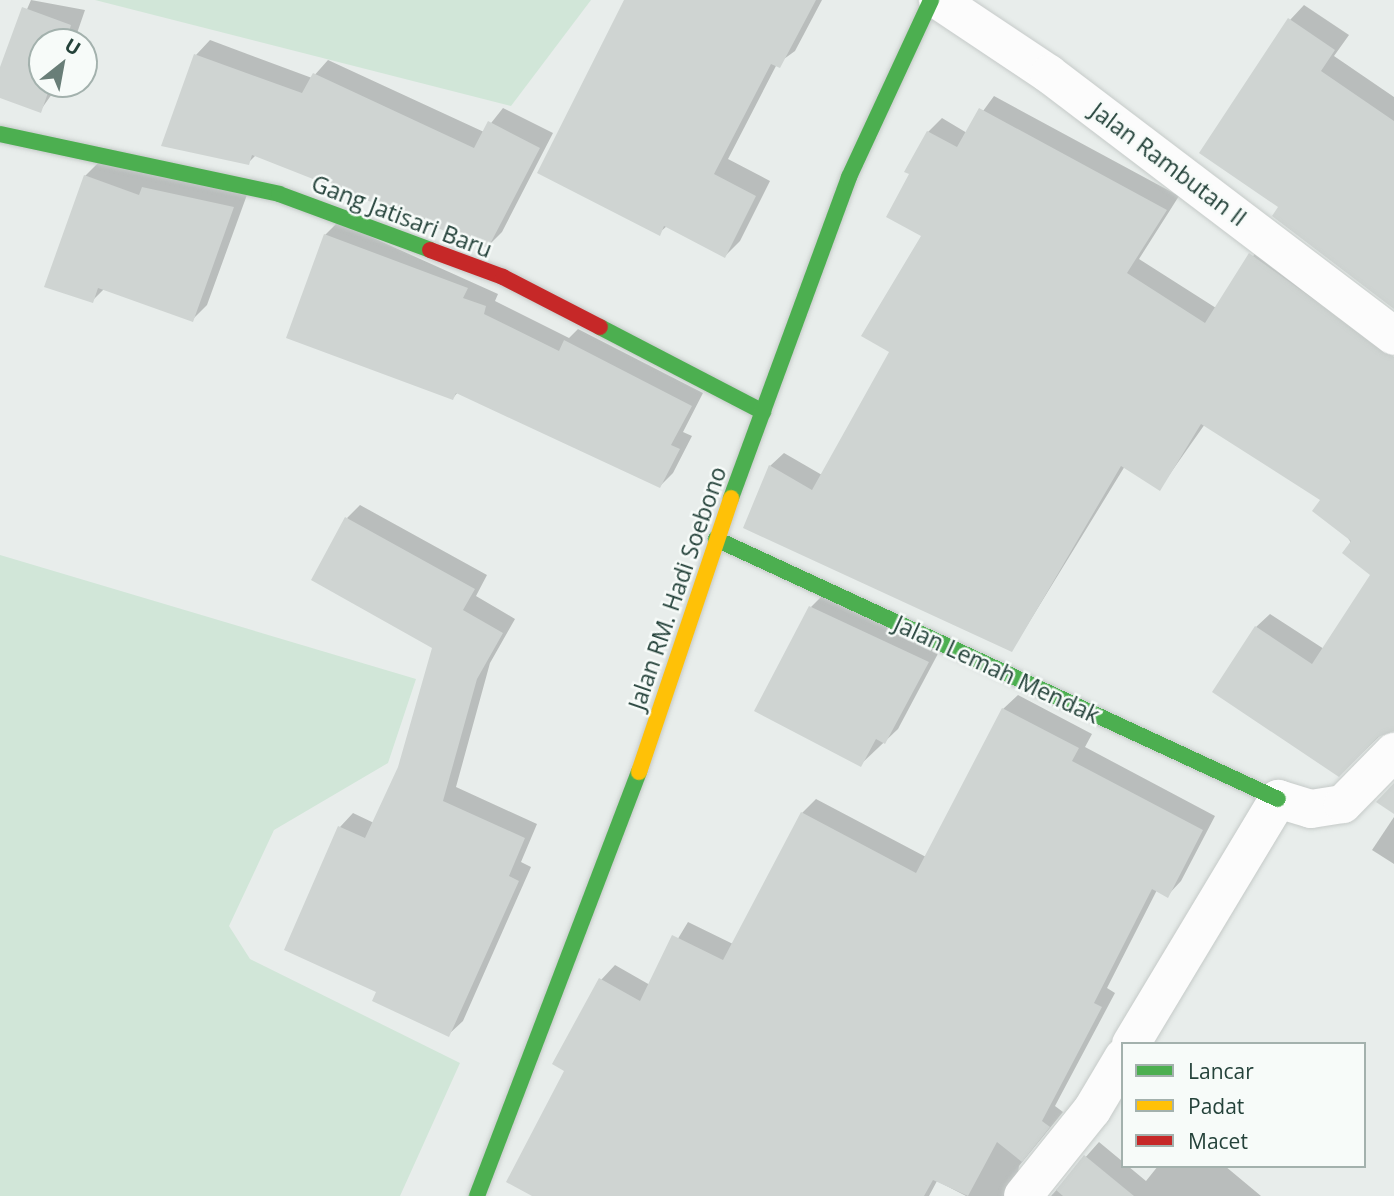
<!DOCTYPE html>
<style>
body{margin:0}
#map{position:relative;width:1394px;height:1196px;overflow:hidden;background:#e8edeb;font-family:"Open Sans",sans-serif}
div>[style]{position:absolute}
.green>*{inset:0;background:#d1e6d8}
.shadow>*{inset:0;background:#0003}
.building>*{inset:0;background:#cfd4d2}
.roads{filter:drop-shadow(0 0 2px #c5cac8) drop-shadow(0 0 2px #c5cac8)}
.street>*{height:38px;margin:-19px;padding:0 19px;transform-origin:19px;border-radius:19px;background:#fcfcfc}
.fast>*{height:16px;margin:-8px;padding:0 8px;transform-origin:8px;border-radius:8px;background:#4caf50}
.slow>*{height:16px;margin:-8px;padding:0 8px;transform-origin:8px;border-radius:8px;background:#ffc107}
.jam>*{height:16px;margin:-8px;padding:0 8px;transform-origin:8px;border-radius:8px;background:#c62828}
span{translate:-50% -50%;white-space:nowrap;text-align:center;line-height:1.15;-webkit-text-stroke:5px #f7fbf9;paint-order:stroke}
.street-label{font-size:23px;color:#24423a}
.legend{position:absolute;left:1121px;top:1042px;width:245px;height:126px;box-sizing:border-box;background:#f7fbf9;border:2px solid #a3b1ad;margin:0;padding:9px 12px;list-style:none;font-size:21px;color:#24423a}
.legend li{display:flex;align-items:center;gap:14px;height:35px}
.legend b{width:35px;border:2px solid #a3b1ad}
.north{position:absolute;left:28px;top:28px;width:70px;height:70px;box-sizing:border-box;background:#f7fbf9;border:2px solid #a3b1ad;border-radius:50%;rotate:31deg;font-size:19px;font-weight:700;line-height:28px;text-align:center;color:#24423a}
.north::after{content:'';display:block;margin:auto;width:24px;height:32px;background:#697e78;clip-path:polygon(50% 0,100% 100%,50% 72%,0 100%)}
</style>
<div id="map">
<div class="green">
<div style="clip-path:polygon(95px 0,591px 0,511px 106px)"></div>
<div style="clip-path:polygon(0 555px,416px 679px,388px 763px,274px 830px,229px 926px,250px 959px,460px 1063px,400px 1196px,0 1196px)"></div>
</div>
<div class="shadow">
<div style="clip-path:polygon(31px 0,85px 10px,74px 42px,42px 42px,42px 84px,59px 84px,40px 111px,0 96px,0 72px)"></div>
<div style="clip-path:polygon(631px 0,822px 0,795px 51px,777px 64px,728px 159px,770px 181px,740px 241px,725px 256px,667px 226px,659px 233px)"></div>
<div style="clip-path:polygon(1304px 5px,1349px 35px,1334px 56px,1394px 97px,1394px 305px,1281px 206px,1290px 20px)"></div>
<div style="clip-path:polygon(210px 40px,312px 78px,328px 60px,484px 132px,503px 108px,553px 133px,502px 232px,488px 246px,256px 155px,248px 163px,163px 145px,196px 55px)"></div>
<div style="clip-path:polygon(994px 96px,1179px 196px,1139px 259px,1216px 308px,1264px 241px,1394px 360px,1394px 731px,1387px 729px,1339px 775px,1256px 627px,1270px 614px,1324px 649px,1373px 575px,1322px 500px,1205px 424px,1160px 488px,1125px 466px,1012px 650px,770px 466px,784px 453px,822px 475px,891px 351px,923px 235px,912px 173px,928px 132px,942px 118px,967px 133px)"></div>
<div style="clip-path:polygon(100px 161px,248px 192px,207px 305px,192px 320px,105px 288px,92px 301px,85px 176px)"></div>
<div style="clip-path:polygon(338px 222px,498px 294px,495px 301px,569px 338px,578px 329px,703px 393px,683px 432px,692px 436px,673px 473px,660px 486px,458px 392px,453px 398px,325px 235px)"></div>
<div style="clip-path:polygon(360px 505px,487px 575px,476px 596px,515px 619px,490px 663px,456px 787px,537px 824px,521px 862px,531px 867px,463px 1021px,449px 1034px,378px 991px,340px 827px,353px 813px,374px 823px,399px 768px,434px 647px,347px 518px)"></div>
<div style="clip-path:polygon(824px 594px,941px 648px,898px 729px,860px 765px,811px 607px)"></div>
<div style="clip-path:polygon(1018px 695px,1092px 734px,1085px 747px,1215px 816px,1181px 881px,1167px 896px,1157px 890px,1107px 988px,1115px 993px,1055px 1106px,1063px 1112px,1019px 1166px,1016px 1188px,1021px 1196px,966px 1196px,937px 1181px,929px 1196px,536px 1196px,567px 1070px,601px 980px,615px 965px,650px 985px,688px 922px,733px 944px,802px 813px,816px 799px,926px 857px,1003px 709px)"></div>
<div style="clip-path:polygon(1394px 817px,1394px 864px,1372px 850px)"></div>
<div style="clip-path:polygon(1099px 1142px,1146px 1181px,1158px 1166px,1225px 1166px,1261px 1196px,1051px 1196px)"></div>
</div>
<div class="building">
<div style="clip-path:polygon(624px 0,816px 0,780px 68px,771px 64px,714px 174px,756px 196px,725px 258px,664px 226px,660px 236px,537px 173px)"></div>
<div style="clip-path:polygon(22px 7px,71px 25px,66px 42px,42px 42px,42px 84px,51px 84px,41px 113px,0 98px,0 67px)"></div>
<div style="clip-path:polygon(1288px 18px,1335px 50px,1321px 71px,1394px 121px,1394px 309px,1272px 216px,1278px 207px,1199px 153px)"></div>
<div style="clip-path:polygon(194px 54px,302px 93px,313px 73px,474px 148px,488px 121px,540px 148px,488px 248px,252px 155px,249px 165px,161px 146px)"></div>
<div style="clip-path:polygon(979px 108px,1167px 210px,1127px 273px,1205px 323px,1249px 253px,1394px 357px,1394px 731px,1378px 737px,1339px 777px,1212px 692px,1255px 626px,1312px 664px,1370px 575px,1342px 553px,1351px 541px,1312px 511px,1320px 500px,1201px 424px,1160px 491px,1121px 466px,1012px 652px,743px 528px,769px 465px,812px 490px,889px 352px,861px 336px,921px 236px,886px 217px,909px 174px,904px 172px,927px 131px,957px 147px)"></div>
<div style="clip-path:polygon(84px 175px,139px 195px,142px 187px,234px 207px,193px 322px,98px 288px,93px 303px,44px 287px)"></div>
<div style="clip-path:polygon(324px 234px,468px 288px,463px 298px,486px 306px,484px 314px,559px 351px,564px 340px,692px 406px,671px 445px,680px 449px,660px 488px,456px 393px,453px 400px,286px 338px)"></div>
<div style="clip-path:polygon(345px 517px,475px 589px,463px 610px,503px 633px,477px 679px,443px 801px,525px 838px,509px 876px,519px 881px,449px 1037px,372px 1001px,376px 992px,284px 950px,338px 826px,365px 838px,398px 767px,432px 648px,311px 580px)"></div>
<div style="clip-path:polygon(809px 606px,929px 662px,885px 744px,876px 739px,861px 767px,754px 711px)"></div>
<div style="clip-path:polygon(1002px 708px,1079px 748px,1072px 761px,1203px 830px,1168px 898px,1152px 889px,1094px 1003px,1102px 1007px,1042px 1121px,1050px 1127px,1022px 1162px,997px 1142px,968px 1196px,933px 1180px,924px 1196px,532px 1196px,506px 1182px,564px 1071px,552px 1064px,599px 978px,640px 1001px,672px 935px,723px 960px,801px 812px,916px 873px)"></div>
<div style="clip-path:polygon(1394px 783px,1394px 814px,1376px 802px)"></div>
<div style="clip-path:polygon(1084px 1155px,1134px 1196px,1063px 1196px,1056px 1190px)"></div>
</div>
<div class="roads">
<div class="street">
<div style="left:938px;top:0;width:133px;rotate:33.7deg"></div>
<div style="left:1049px;top:74px;width:433px;rotate:37.2deg"></div>
<div style="left:1131px;top:1044px;width:286px;rotate:-59deg"></div>
<div style="left:1278px;top:799px;width:34px;rotate:17deg"></div>
<div style="left:1311px;top:809px;width:32px;rotate:-9deg"></div>
<div style="left:1343px;top:804px;width:73px;rotate:-45.6deg"></div>
<div style="left:1023px;top:1196px;width:110px;rotate:-51.3deg"></div>
<div style="left:1092px;top:1110px;width:61px;rotate:-59.2deg"></div>
</div>
<div class="fast">
<div style="left:0;top:134px;width:285px;rotate:12.1deg"></div>
<div style="left:279px;top:194px;width:161px;rotate:20.3deg"></div>
<div style="left:600px;top:327px;width:184px;rotate:27.5deg"></div>
<div style="left:731px;top:498px;width:342px;rotate:-69.8deg"></div>
<div style="left:849px;top:177px;width:195px;rotate:-65.1deg"></div>
<div style="left:716px;top:539px;width:619px;rotate:24.83deg"></div>
<div style="left:477px;top:1196px;width:454px;rotate:-69.1deg"></div>
</div>
<div class="slow">
<div style="left:639px;top:772px;width:289px;rotate:-71.4deg"></div>
</div>
<div class="jam">
<div style="left:430px;top:250px;width:78px;rotate:20.3deg"></div>
<div style="left:503px;top:277px;width:109px;rotate:27.3deg"></div>
</div>
</div>
<div class="street-label">
<span style="left:1169px;top:164px;rotate:37deg">Jalan Rambutan II</span>
<span style="left:402px;top:216px;rotate:21deg">Gang Jatisari Baru</span>
<span style="left:677px;top:588px;rotate:-71deg">Jalan RM. Hadi Soebono</span>
<span style="left:997px;top:669px;rotate:25deg">Jalan Lemah Mendak</span>
</div>
<ul class="legend">
<li><b style="height:9px;background:#4caf50"></b>Lancar</li>
<li><b style="height:9px;background:#ffc107"></b>Padat</li>
<li><b style="height:9px;background:#c62828"></b>Macet</li>
</ul>
<div class="north">U</div>
</div>
